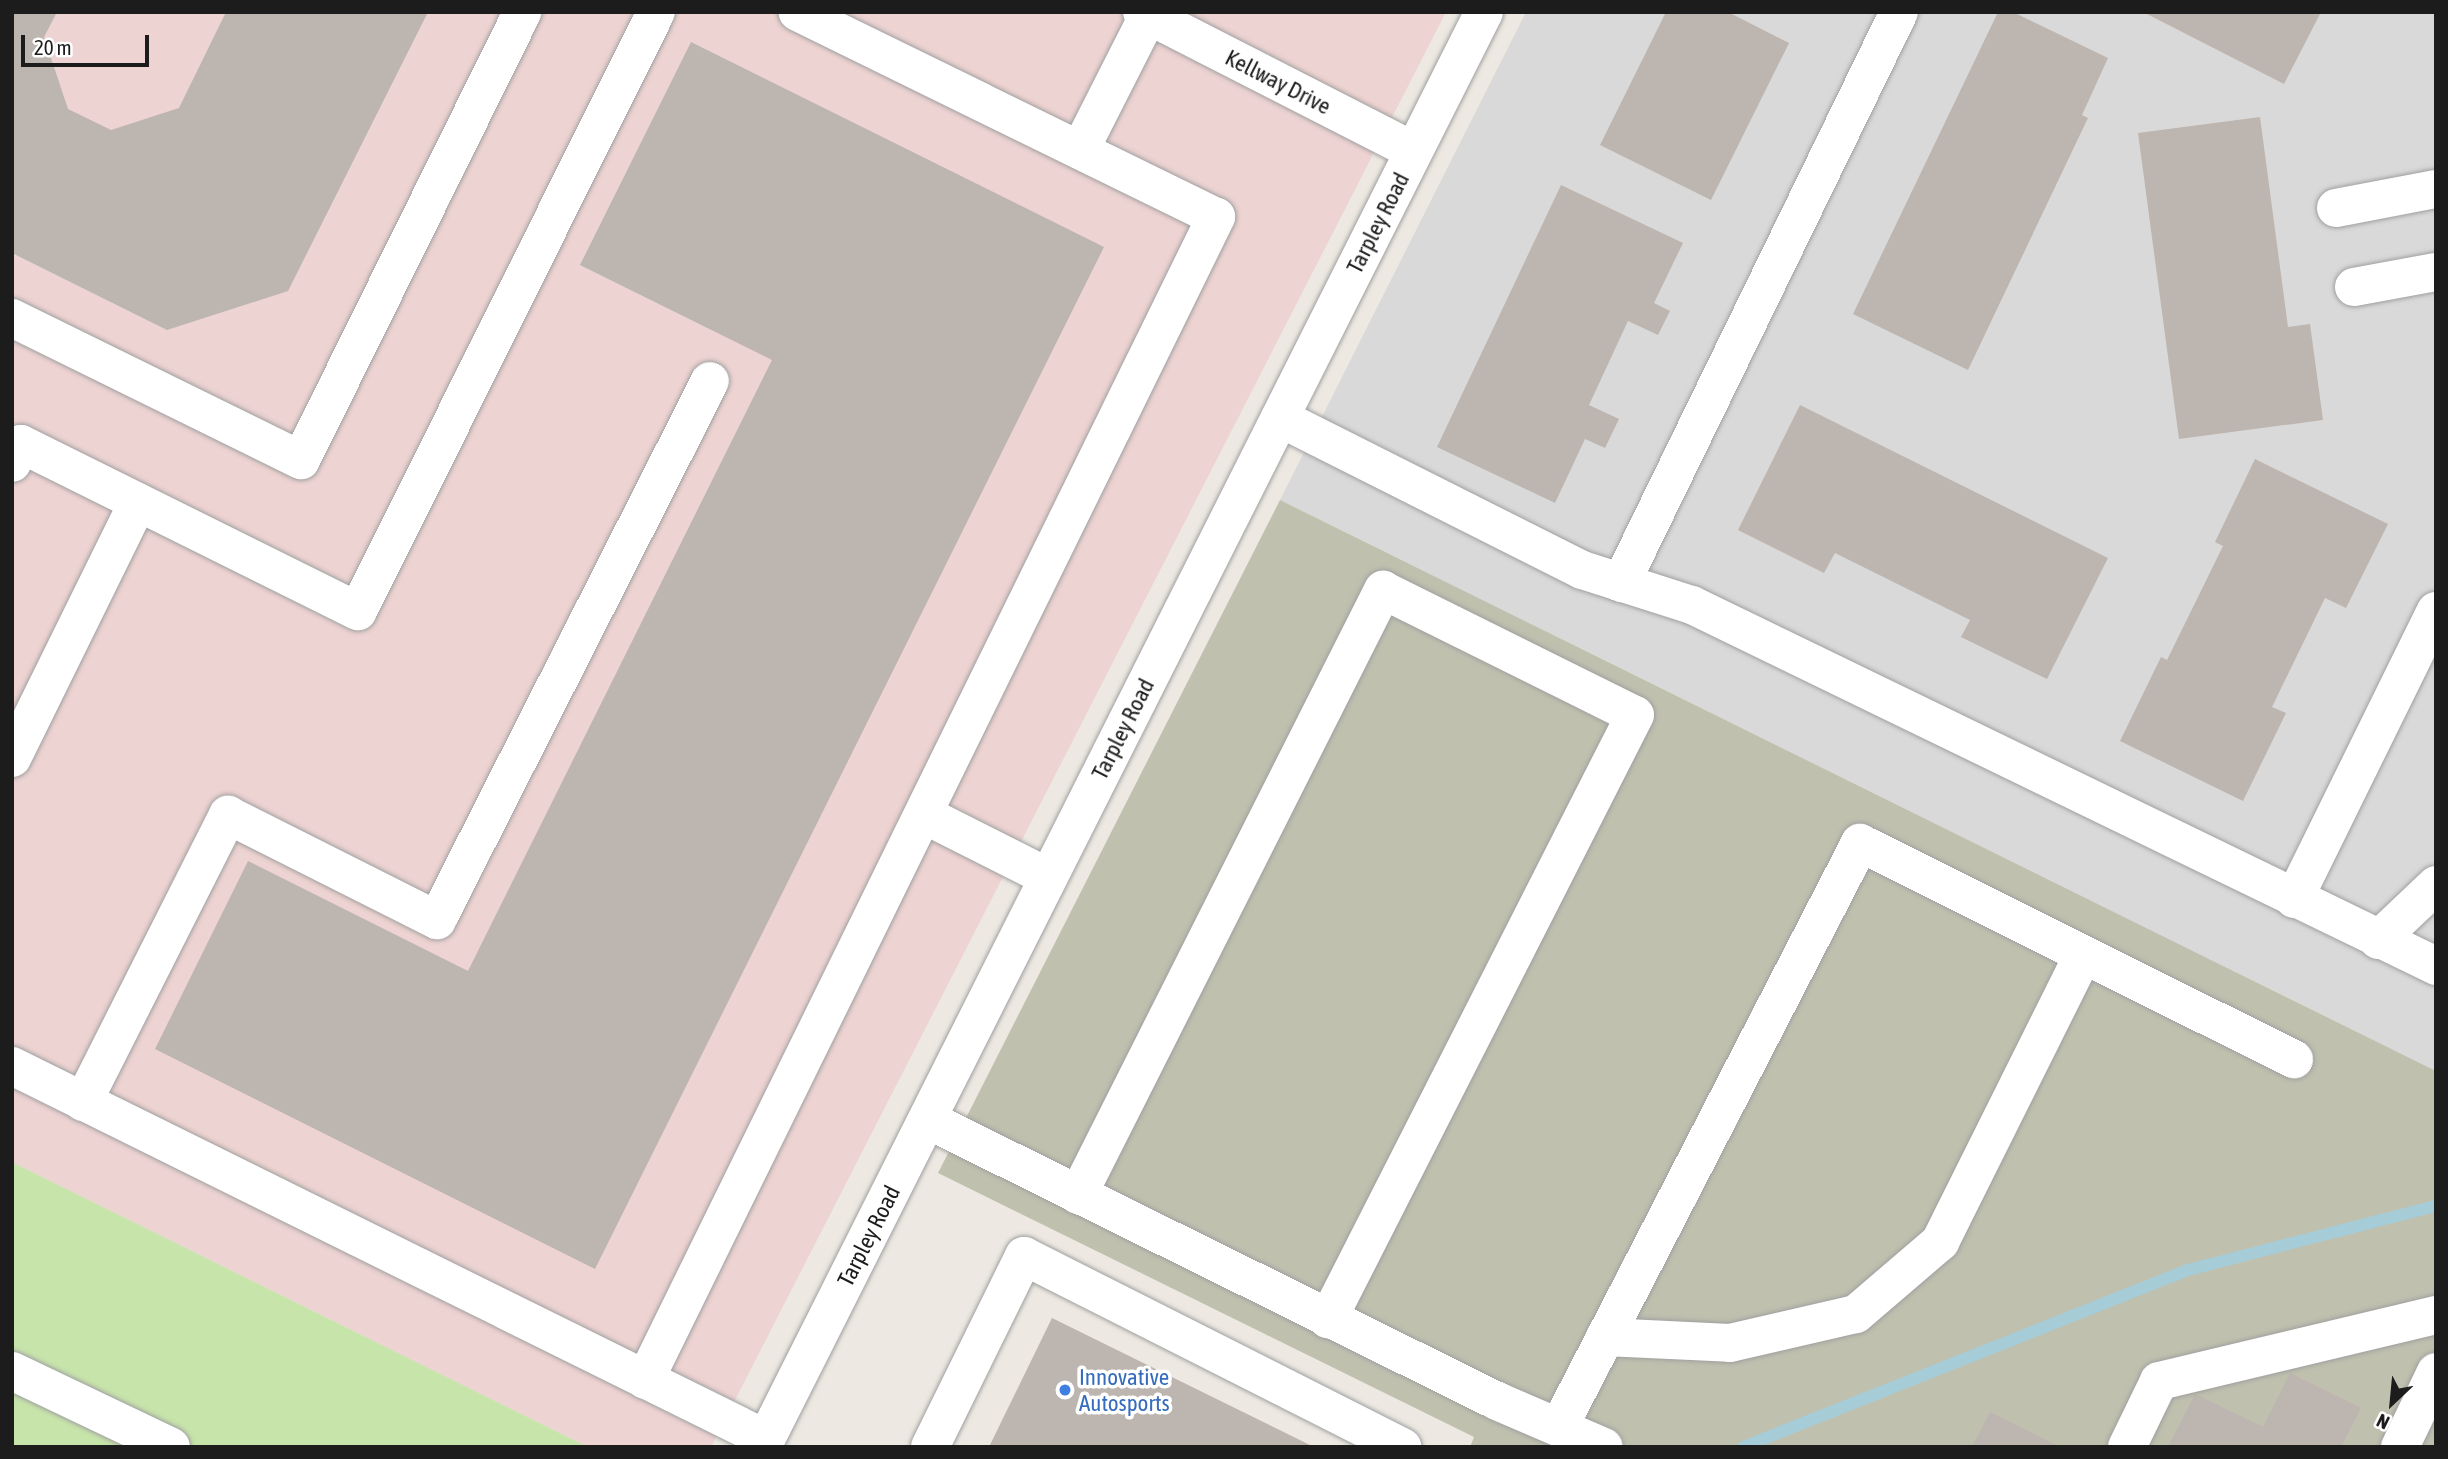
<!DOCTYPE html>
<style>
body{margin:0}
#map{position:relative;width:2448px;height:1459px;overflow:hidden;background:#ede9e2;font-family:"Asap Condensed",sans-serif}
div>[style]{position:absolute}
.residential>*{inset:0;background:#dad9d9}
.commercial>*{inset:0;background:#edd3d2}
.construction>*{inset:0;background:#c0c0af}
.grass>*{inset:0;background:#c7e4ab}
.stream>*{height:12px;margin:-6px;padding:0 6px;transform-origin:6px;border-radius:6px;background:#a6ccd7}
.building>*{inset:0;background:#bdb5af}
.roads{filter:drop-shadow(0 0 2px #a0a0a0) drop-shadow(0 0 2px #a0a0a0)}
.minor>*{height:38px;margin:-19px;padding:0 19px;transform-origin:19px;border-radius:19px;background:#fff}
.dots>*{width:19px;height:19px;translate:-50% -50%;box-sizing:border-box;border:4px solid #fff;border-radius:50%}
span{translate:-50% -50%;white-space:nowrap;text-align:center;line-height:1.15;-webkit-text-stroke:7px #fff;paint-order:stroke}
.street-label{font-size:23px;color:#1c1c1c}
.shop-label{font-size:23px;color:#366cbe}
.left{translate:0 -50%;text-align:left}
.frame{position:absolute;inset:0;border:14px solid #1c1c1c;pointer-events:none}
.north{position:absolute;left:2357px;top:1368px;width:70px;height:70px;-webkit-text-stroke:5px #fff;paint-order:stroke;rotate:206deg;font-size:19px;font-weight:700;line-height:28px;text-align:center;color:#1c1c1c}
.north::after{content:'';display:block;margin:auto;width:24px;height:32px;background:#1c1c1c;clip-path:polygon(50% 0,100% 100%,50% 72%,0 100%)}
.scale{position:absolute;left:21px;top:35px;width:128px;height:32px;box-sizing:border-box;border:4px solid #1c1c1c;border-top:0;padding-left:9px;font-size:21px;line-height:24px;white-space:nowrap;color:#1c1c1c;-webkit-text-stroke:5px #fff;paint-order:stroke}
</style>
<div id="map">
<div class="residential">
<div style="clip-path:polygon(1526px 12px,2436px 12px,2436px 1071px,1280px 500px)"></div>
</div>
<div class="commercial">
<div style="clip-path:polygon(12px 12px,1446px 12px,711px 1447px,588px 1447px,12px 1162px)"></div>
</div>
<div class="construction">
<div style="clip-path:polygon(1280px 500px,2436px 1071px,2436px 1447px,1470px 1447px,1474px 1437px,938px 1173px)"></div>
</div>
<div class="grass">
<div style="clip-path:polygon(12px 1162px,588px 1447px,12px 1447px)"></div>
</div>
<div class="stream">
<div style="left:1743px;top:1447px;width:479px;rotate:-21.7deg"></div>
<div style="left:2188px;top:1270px;width:256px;rotate:-14.5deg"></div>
</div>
<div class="building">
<div style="clip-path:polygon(12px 12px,57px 12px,44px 37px,68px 109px,111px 130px,179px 108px,226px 12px,428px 12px,288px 291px,167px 330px,12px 253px)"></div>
<div style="clip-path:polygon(1666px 12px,1728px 12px,1789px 43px,1711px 200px,1600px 145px)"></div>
<div style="clip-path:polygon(1998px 12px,2013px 12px,2108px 58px,2082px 115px,2088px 118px,1968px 370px,1853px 314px)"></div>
<div style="clip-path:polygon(2143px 12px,2321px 12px,2284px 84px)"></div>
<div style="clip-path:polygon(691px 42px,1104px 247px,595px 1269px,155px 1049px,248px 861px,468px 971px,772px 360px,580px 265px)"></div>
<div style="clip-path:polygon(2260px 117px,2288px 327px,2310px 324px,2323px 420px,2179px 439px,2138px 133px)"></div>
<div style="clip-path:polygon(1561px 185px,1683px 243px,1654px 303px,1670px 311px,1658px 335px,1628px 321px,1589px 405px,1619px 419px,1605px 448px,1585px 439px,1555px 503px,1437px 447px)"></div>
<div style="clip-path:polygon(1800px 405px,2108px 558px,2047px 679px,1961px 637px,1970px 620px,1835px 553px,1824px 573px,1738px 530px)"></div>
<div style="clip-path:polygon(2255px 459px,2388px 524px,2346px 608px,2325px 598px,2272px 707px,2286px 713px,2243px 801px,2120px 741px,2161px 657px,2167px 660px,2223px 546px,2215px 542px)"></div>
<div style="clip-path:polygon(1052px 1318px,1314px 1447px,989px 1447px)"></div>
<div style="clip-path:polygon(2290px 1373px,2361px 1408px,2341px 1447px,2168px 1447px,2195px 1394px,2263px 1427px)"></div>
<div style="clip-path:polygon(1990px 1412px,2060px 1447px,1972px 1447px)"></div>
</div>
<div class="roads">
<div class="minor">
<div style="left:1142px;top:12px;width:305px;rotate:27.1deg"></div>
<div style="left:1080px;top:150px;width:155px;rotate:-63.1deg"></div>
<div style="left:2336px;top:208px;width:102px;rotate:-10.8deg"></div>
<div style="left:2354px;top:287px;width:83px;rotate:-10.4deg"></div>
<div style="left:12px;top:318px;width:322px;rotate:26.2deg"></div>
<div style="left:301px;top:460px;width:500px;rotate:-63.7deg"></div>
<div style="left:1280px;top:418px;width:338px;rotate:26.7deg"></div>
<div style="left:1582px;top:570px;width:115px;rotate:17.7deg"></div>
<div style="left:1692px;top:605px;width:827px;rotate:25.88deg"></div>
<div style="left:12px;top:463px;width:21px;rotate:-65deg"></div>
<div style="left:21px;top:444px;width:376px;rotate:26.4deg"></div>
<div style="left:358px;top:611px;width:669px;rotate:-63.55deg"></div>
<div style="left:1621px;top:583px;width:635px;rotate:-64.04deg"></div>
<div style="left:12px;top:758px;width:285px;rotate:-63.8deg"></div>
<div style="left:925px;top:815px;width:138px;rotate:26.8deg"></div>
<div style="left:2294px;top:899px;width:321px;rotate:-63.8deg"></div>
<div style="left:2378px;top:940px;width:80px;rotate:-43.5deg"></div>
<div style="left:12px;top:1066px;width:841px;rotate:26.32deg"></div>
<div style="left:83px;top:1102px;width:322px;rotate:-63.2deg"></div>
<div style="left:228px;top:815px;width:234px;rotate:26.7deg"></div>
<div style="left:437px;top:920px;width:604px;rotate:-63.14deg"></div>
<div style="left:928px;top:1120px;width:635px;rotate:26.28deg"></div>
<div style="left:1497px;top:1401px;width:116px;rotate:23.3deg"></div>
<div style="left:1078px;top:1195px;width:678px;rotate:-63.25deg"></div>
<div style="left:1383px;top:590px;width:281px;rotate:26.4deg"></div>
<div style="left:1635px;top:715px;width:678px;rotate:116.94deg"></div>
<div style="left:1605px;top:1337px;width:125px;rotate:2.7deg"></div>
<div style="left:1730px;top:1343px;width:129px;rotate:-13deg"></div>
<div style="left:1856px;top:1314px;width:111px;rotate:-40.6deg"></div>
<div style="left:1940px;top:1242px;width:321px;rotate:-63.5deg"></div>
<div style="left:12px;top:1371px;width:176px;rotate:25.5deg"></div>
<div style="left:645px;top:1380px;width:1296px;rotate:-63.85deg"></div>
<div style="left:1216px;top:217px;width:466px;rotate:-153.9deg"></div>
<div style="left:1560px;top:1425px;width:655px;rotate:-62.73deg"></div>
<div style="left:1860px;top:843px;width:485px;rotate:26.5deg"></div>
<div style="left:762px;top:1447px;width:1606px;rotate:-63.29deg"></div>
<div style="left:930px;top:1447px;width:213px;rotate:-63.8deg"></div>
<div style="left:1024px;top:1256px;width:424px;rotate:26.8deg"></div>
<div style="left:2127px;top:1447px;width:73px;rotate:-64.1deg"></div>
<div style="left:2159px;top:1381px;width:285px;rotate:-13.4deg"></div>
<div style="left:2400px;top:1447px;width:83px;rotate:-64.4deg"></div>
</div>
</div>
<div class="dots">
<div style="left:1065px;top:1390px;background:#3f7fe0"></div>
</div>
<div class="street-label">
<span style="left:1278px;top:82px;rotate:27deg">Kellway Drive</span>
<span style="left:1378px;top:223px;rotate:-63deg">Tarpley Road</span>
<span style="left:1123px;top:729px;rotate:-63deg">Tarpley Road</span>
<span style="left:869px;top:1236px;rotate:-63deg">Tarpley Road</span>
</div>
<div class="shop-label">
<span class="left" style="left:1079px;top:1390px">Innovative<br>Autosports</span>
</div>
<div class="frame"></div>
<div class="north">N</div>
<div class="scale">20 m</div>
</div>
